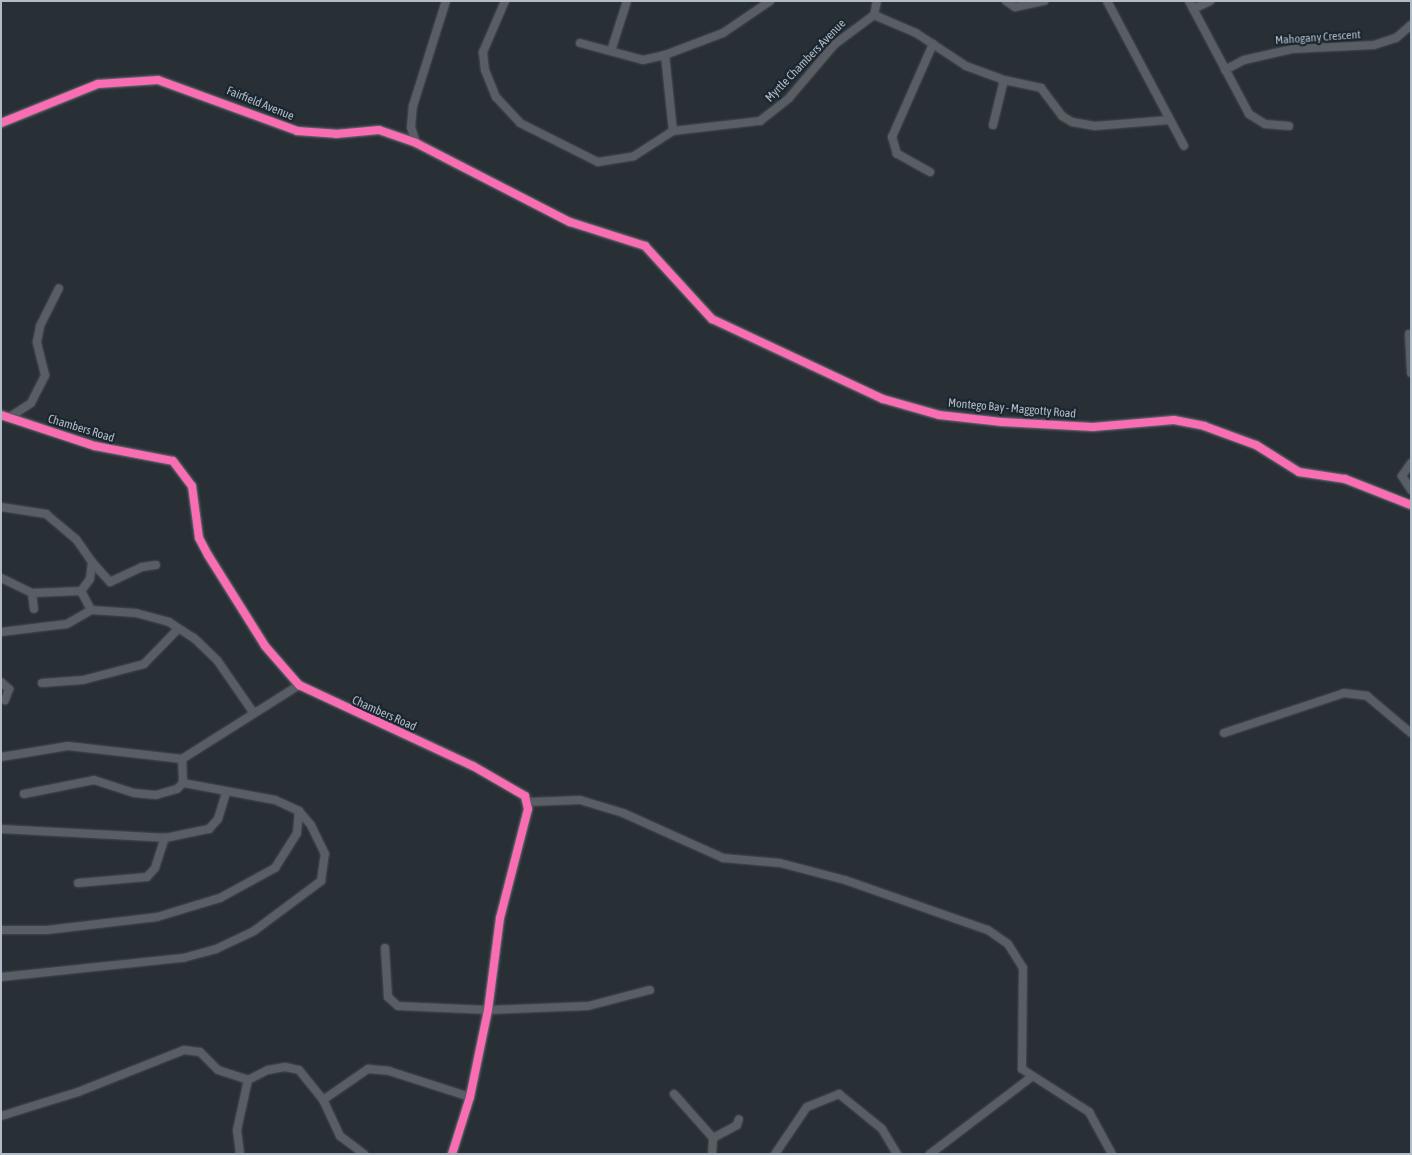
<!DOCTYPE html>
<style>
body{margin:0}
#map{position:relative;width:1412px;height:1155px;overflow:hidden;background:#282f35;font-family:"Asap Condensed",sans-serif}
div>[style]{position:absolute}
.roads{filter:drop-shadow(0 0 1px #464b50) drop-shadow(0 0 1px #464b50)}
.minor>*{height:8px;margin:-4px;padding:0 4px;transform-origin:4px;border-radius:4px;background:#585e63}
.tertiary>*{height:10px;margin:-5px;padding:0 5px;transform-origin:5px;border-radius:5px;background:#585e63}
.cycleway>*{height:8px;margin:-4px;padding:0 4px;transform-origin:4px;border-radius:4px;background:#f96db3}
span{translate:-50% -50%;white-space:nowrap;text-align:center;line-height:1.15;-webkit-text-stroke:4.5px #1b2630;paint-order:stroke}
.street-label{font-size:12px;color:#b1bcc7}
.frame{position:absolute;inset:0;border:2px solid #b1bcc7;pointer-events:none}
</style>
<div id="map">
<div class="roads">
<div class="minor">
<div style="left:505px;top:1px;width:56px;rotate:113.3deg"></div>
<div style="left:483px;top:52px;width:18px;rotate:84deg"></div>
<div style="left:485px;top:70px;width:29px;rotate:68deg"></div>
<div style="left:496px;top:97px;width:35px;rotate:47deg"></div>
<div style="left:520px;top:123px;width:87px;rotate:26.6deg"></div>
<div style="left:598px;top:162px;width:36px;rotate:-9deg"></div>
<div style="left:634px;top:156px;width:46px;rotate:-32.7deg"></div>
<div style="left:673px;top:131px;width:88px;rotate:-6.6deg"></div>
<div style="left:760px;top:121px;width:37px;rotate:-38deg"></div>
<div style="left:789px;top:98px;width:71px;rotate:-49.6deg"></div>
<div style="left:835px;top:44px;width:49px;rotate:-36.6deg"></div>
<div style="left:1006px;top:1px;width:11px;rotate:34deg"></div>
<div style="left:1015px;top:7px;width:30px;rotate:-12deg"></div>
<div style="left:1107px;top:1px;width:164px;rotate:62deg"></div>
<div style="left:1189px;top:1px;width:128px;rotate:62deg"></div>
<div style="left:1249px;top:114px;width:19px;rotate:32deg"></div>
<div style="left:1265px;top:124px;width:24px;rotate:5deg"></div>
<div style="left:1193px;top:9px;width:19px;rotate:-25deg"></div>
<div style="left:874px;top:15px;width:46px;rotate:23.2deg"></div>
<div style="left:916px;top:33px;width:60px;rotate:33.4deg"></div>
<div style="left:966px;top:66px;width:40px;rotate:20.2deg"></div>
<div style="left:1004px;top:80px;width:38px;rotate:12deg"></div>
<div style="left:1041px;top:88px;width:35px;rotate:53deg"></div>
<div style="left:1062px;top:116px;width:12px;rotate:31deg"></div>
<div style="left:1072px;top:122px;width:23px;rotate:10deg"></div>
<div style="left:1095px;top:126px;width:74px;rotate:-4.6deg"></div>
<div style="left:874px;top:15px;width:14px;rotate:-78deg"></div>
<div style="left:580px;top:43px;width:65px;rotate:15.1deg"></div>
<div style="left:643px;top:60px;width:23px;rotate:-13deg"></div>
<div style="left:665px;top:55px;width:62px;rotate:-20.8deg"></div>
<div style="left:723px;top:33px;width:57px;rotate:-34.2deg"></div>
<div style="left:611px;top:51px;width:52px;rotate:-72.3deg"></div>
<div style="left:665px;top:55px;width:76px;rotate:84deg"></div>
<div style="left:1225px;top:70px;width:21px;rotate:-28deg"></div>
<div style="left:1244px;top:60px;width:49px;rotate:-12.9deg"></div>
<div style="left:1292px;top:49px;width:82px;rotate:-2.8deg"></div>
<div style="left:1374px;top:45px;width:23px;rotate:-18deg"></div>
<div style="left:1396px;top:38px;width:20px;rotate:-41deg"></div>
<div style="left:993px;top:125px;width:46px;rotate:-76.3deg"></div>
<div style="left:416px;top:143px;width:17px;rotate:-107deg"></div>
<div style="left:411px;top:127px;width:21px;rotate:-85deg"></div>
<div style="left:413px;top:106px;width:110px;rotate:-72.6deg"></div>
<div style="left:930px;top:172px;width:38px;rotate:-151deg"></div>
<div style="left:897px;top:154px;width:18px;rotate:-106deg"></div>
<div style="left:892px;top:137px;width:102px;rotate:-66.2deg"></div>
<div style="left:1409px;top:334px;width:39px;rotate:87deg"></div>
<div style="left:8px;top:418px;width:27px;rotate:-33deg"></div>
<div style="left:31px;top:403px;width:31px;rotate:-63deg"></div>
<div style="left:45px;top:375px;width:34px;rotate:-104deg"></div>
<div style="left:37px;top:342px;width:16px;rotate:-79deg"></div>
<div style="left:40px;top:326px;width:42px;rotate:-63.4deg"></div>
<div style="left:1411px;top:463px;width:16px;rotate:125deg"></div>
<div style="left:1402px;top:476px;width:17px;rotate:57deg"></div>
<div style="left:1px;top:507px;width:46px;rotate:8.8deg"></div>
<div style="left:46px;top:514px;width:39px;rotate:40deg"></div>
<div style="left:76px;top:539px;width:28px;rotate:55deg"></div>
<div style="left:92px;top:562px;width:17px;rotate:97deg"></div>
<div style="left:90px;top:579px;width:15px;rotate:127deg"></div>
<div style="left:81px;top:591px;width:49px;rotate:177.7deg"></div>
<div style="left:32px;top:593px;width:34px;rotate:-154deg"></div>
<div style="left:92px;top:562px;width:27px;rotate:48deg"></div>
<div style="left:110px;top:582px;width:35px;rotate:-25deg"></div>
<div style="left:142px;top:567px;width:14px;rotate:-8deg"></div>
<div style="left:81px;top:591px;width:21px;rotate:62deg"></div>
<div style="left:91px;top:610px;width:45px;rotate:3.8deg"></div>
<div style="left:136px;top:613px;width:34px;rotate:15deg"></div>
<div style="left:169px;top:622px;width:30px;rotate:33deg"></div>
<div style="left:194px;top:638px;width:32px;rotate:44deg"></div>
<div style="left:217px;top:660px;width:63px;rotate:55.3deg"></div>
<div style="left:32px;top:593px;width:16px;rotate:83deg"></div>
<div style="left:1px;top:632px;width:66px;rotate:-6.9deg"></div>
<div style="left:67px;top:624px;width:28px;rotate:-30deg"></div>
<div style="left:1px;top:682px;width:11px;rotate:41deg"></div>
<div style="left:9px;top:689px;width:12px;rotate:110deg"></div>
<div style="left:42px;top:683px;width:41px;rotate:-4.2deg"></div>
<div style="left:83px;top:680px;width:63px;rotate:-14.7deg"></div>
<div style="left:144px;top:664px;width:49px;rotate:-45.8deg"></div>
<div style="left:1224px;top:733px;width:126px;rotate:-18.4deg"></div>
<div style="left:1344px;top:693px;width:23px;rotate:7deg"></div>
<div style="left:1367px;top:696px;width:57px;rotate:40.1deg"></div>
<div style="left:1px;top:757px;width:68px;rotate:-9.3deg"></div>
<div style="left:68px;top:746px;width:115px;rotate:6.5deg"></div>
<div style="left:182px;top:759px;width:138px;rotate:-32.3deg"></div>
<div style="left:24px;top:794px;width:71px;rotate:-11.3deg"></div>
<div style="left:94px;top:780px;width:42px;rotate:18deg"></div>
<div style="left:134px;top:793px;width:22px;rotate:5deg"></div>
<div style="left:156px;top:795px;width:22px;rotate:-16deg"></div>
<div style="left:177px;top:789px;width:8px;rotate:-45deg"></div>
<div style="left:183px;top:783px;width:24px;rotate:-92deg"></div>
<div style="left:528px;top:802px;width:52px;rotate:-2.2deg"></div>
<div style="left:580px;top:800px;width:45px;rotate:16.8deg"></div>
<div style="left:623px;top:813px;width:110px;rotate:24.2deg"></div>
<div style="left:723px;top:858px;width:57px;rotate:5deg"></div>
<div style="left:780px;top:863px;width:67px;rotate:14.7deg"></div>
<div style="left:845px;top:880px;width:151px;rotate:19.3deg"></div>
<div style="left:988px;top:930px;width:24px;rotate:35deg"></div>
<div style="left:1008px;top:944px;width:28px;rotate:58deg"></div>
<div style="left:1023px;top:968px;width:101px;rotate:90.6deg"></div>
<div style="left:1022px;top:1069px;width:80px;rotate:32.7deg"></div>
<div style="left:1089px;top:1112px;width:48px;rotate:61.3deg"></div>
<div style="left:1px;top:829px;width:164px;rotate:3.1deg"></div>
<div style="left:165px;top:838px;width:45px;rotate:-11.6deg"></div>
<div style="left:209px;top:829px;width:13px;rotate:-48deg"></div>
<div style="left:218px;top:819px;width:28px;rotate:-73deg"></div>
<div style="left:78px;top:883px;width:69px;rotate:-5deg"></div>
<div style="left:147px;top:877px;width:12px;rotate:-48deg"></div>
<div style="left:155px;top:868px;width:32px;rotate:-72deg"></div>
<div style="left:1px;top:930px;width:46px"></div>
<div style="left:47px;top:930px;width:111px;rotate:-6.7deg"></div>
<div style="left:157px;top:917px;width:66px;rotate:-16.8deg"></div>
<div style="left:220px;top:898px;width:63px;rotate:-28.6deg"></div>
<div style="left:275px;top:868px;width:41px;rotate:-57.8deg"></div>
<div style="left:297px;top:833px;width:22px;rotate:-85deg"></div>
<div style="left:385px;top:948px;width:49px;rotate:86.5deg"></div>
<div style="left:388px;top:997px;width:13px;rotate:42deg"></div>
<div style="left:398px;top:1006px;width:90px;rotate:2.5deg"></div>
<div style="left:488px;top:1010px;width:100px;rotate:-2.3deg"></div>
<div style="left:588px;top:1006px;width:64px;rotate:-14.5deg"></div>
<div style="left:1px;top:977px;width:183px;rotate:-6deg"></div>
<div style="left:183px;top:958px;width:34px;rotate:-15deg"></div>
<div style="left:216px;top:949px;width:42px;rotate:-25.3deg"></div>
<div style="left:254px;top:931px;width:84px;rotate:-36.7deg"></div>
<div style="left:321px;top:881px;width:27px;rotate:-82deg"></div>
<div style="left:325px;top:854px;width:32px;rotate:-116deg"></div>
<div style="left:311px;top:825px;width:18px;rotate:-131deg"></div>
<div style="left:299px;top:811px;width:26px;rotate:-155deg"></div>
<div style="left:275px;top:800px;width:94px;rotate:-169.5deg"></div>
<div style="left:674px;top:1094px;width:59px;rotate:48.4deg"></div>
<div style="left:1px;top:1116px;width:81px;rotate:-17.3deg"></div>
<div style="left:78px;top:1092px;width:114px;rotate:-21.6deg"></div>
<div style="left:184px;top:1050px;width:16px;rotate:7deg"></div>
<div style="left:200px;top:1052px;width:25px;rotate:45deg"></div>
<div style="left:218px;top:1070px;width:32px;rotate:18deg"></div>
<div style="left:240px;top:1154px;width:24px;rotate:-97deg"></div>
<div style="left:237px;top:1130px;width:51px;rotate:-77.6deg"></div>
<div style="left:248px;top:1080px;width:22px;rotate:-27deg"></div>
<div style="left:268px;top:1070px;width:17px;rotate:-10deg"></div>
<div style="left:285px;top:1067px;width:14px;rotate:12deg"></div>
<div style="left:299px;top:1070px;width:38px;rotate:51deg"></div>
<div style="left:364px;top:1154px;width:30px;rotate:-143deg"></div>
<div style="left:340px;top:1136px;width:40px;rotate:-115deg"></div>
<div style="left:323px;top:1100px;width:55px;rotate:-34.6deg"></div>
<div style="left:368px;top:1069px;width:21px;rotate:5deg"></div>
<div style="left:389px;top:1071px;width:85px;rotate:17.8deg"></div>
<div style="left:712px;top:1154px;width:16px;rotate:-86deg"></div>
<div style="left:713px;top:1138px;width:27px;rotate:-28deg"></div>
<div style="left:737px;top:1125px;width:6px;rotate:-72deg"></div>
<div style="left:775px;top:1154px;width:57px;rotate:-55.8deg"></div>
<div style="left:807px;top:1107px;width:35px;rotate:-22deg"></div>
<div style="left:839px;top:1094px;width:55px;rotate:39.1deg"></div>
<div style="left:882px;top:1129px;width:29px;rotate:59deg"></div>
<div style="left:930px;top:1154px;width:126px;rotate:-37.2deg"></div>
</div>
<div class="tertiary">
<div style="left:1px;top:123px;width:105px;rotate:-21.9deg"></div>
<div style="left:98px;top:84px;width:60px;rotate:-3.8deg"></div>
<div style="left:158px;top:80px;width:148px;rotate:20.1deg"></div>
<div style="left:297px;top:131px;width:39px;rotate:4deg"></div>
<div style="left:336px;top:134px;width:43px;rotate:-5.3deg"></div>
<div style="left:379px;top:130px;width:39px;rotate:19deg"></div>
<div style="left:416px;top:143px;width:173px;rotate:27.2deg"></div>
<div style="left:570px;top:222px;width:79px;rotate:17.7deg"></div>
<div style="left:645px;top:246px;width:99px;rotate:47.5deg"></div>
<div style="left:712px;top:319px;width:189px;rotate:25.1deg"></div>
<div style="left:883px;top:399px;width:58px;rotate:15.9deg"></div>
<div style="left:939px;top:415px;width:63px;rotate:6.3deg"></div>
<div style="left:1002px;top:422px;width:91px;rotate:3.1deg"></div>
<div style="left:1093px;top:427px;width:81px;rotate:-4.9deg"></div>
<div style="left:1174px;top:420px;width:31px;rotate:11deg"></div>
<div style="left:1204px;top:426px;width:55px;rotate:20.1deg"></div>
<div style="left:1256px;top:445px;width:51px;rotate:32.1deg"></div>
<div style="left:1299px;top:472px;width:47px;rotate:8.7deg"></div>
<div style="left:1345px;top:479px;width:71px;rotate:21.5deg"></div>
<div style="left:1px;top:415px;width:99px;rotate:18.3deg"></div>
<div style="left:95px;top:446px;width:79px;rotate:10.9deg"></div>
<div style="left:173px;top:461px;width:31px;rotate:53deg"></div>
<div style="left:192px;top:486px;width:52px;rotate:82.3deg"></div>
<div style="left:199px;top:538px;width:19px;rotate:62deg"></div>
<div style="left:208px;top:555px;width:107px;rotate:57.9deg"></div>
<div style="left:265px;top:646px;width:52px;rotate:48.9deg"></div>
<div style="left:299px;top:685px;width:192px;rotate:25deg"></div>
<div style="left:473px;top:766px;width:60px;rotate:30deg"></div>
<div style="left:525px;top:796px;width:13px;rotate:77deg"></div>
<div style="left:528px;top:809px;width:113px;rotate:104.4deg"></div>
<div style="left:500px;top:918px;width:93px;rotate:97.4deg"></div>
<div style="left:488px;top:1010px;width:89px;rotate:101.7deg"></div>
<div style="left:470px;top:1097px;width:60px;rotate:107.5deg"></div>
</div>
</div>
<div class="cycleway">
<div style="left:1px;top:123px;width:105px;rotate:-21.9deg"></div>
<div style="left:98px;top:84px;width:60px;rotate:-3.8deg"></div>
<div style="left:158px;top:80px;width:148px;rotate:20.1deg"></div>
<div style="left:297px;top:131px;width:39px;rotate:4deg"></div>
<div style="left:336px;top:134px;width:43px;rotate:-5.3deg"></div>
<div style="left:379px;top:130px;width:39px;rotate:19deg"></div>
<div style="left:416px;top:143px;width:173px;rotate:27.2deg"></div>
<div style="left:570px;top:222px;width:79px;rotate:17.7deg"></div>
<div style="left:645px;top:246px;width:99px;rotate:47.5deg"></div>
<div style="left:712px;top:319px;width:189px;rotate:25.1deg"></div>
<div style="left:883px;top:399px;width:58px;rotate:15.9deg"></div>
<div style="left:939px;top:415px;width:63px;rotate:6.3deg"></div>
<div style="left:1002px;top:422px;width:91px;rotate:3.1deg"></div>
<div style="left:1093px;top:427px;width:81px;rotate:-4.9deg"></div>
<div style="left:1174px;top:420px;width:31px;rotate:11deg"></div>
<div style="left:1204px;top:426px;width:55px;rotate:20.1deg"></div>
<div style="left:1256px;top:445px;width:51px;rotate:32.1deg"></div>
<div style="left:1299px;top:472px;width:47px;rotate:8.7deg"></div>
<div style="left:1345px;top:479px;width:71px;rotate:21.5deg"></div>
<div style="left:1px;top:415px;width:99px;rotate:18.3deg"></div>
<div style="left:95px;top:446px;width:79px;rotate:10.9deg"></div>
<div style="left:173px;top:461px;width:31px;rotate:53deg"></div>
<div style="left:192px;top:486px;width:52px;rotate:82.3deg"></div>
<div style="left:199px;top:538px;width:19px;rotate:62deg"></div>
<div style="left:208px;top:555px;width:107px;rotate:57.9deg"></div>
<div style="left:265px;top:646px;width:52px;rotate:48.9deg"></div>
<div style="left:299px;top:685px;width:192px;rotate:25deg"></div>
<div style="left:473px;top:766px;width:60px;rotate:30deg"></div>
<div style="left:525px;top:796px;width:13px;rotate:77deg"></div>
<div style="left:528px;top:809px;width:113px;rotate:104.4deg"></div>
<div style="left:500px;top:918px;width:93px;rotate:97.4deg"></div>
<div style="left:488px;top:1010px;width:89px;rotate:101.7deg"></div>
<div style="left:470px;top:1097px;width:60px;rotate:107.5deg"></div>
</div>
<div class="street-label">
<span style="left:1318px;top:38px;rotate:-4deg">Mahogany Crescent</span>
<span style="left:806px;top:61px;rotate:-46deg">Myrtle Chambers Avenue</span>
<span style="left:260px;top:104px;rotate:22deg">Fairfield Avenue</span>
<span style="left:1012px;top:409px;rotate:5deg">Montego Bay - Maggotty Road</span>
<span style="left:81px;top:429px;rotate:17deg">Chambers Road</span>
<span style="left:384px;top:714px;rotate:24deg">Chambers Road</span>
</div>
<div class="frame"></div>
</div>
